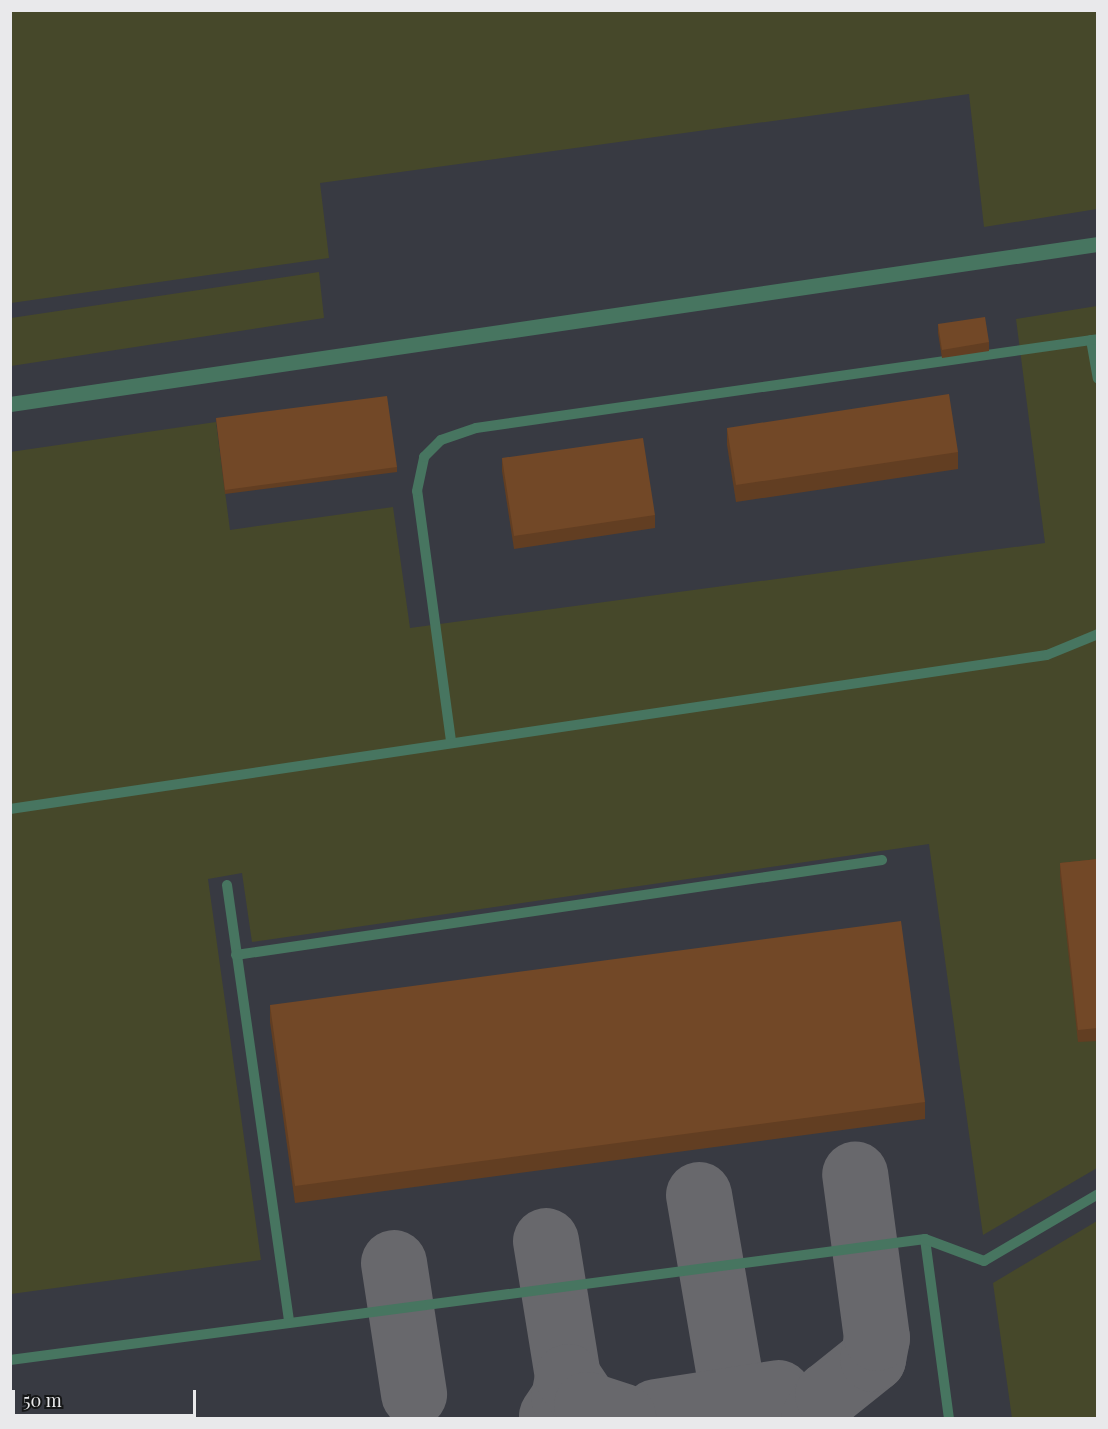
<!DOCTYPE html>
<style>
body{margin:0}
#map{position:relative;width:1108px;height:1429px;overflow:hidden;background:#2e2e32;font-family:"Playfair Display",serif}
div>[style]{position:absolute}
.built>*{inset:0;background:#383a42}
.green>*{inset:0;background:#46482a}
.taxiway>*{height:66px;margin:-33px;padding:0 33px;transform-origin:33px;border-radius:33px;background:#68686c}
.service>*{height:10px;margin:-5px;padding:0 5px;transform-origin:5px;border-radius:5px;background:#477560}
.minor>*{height:15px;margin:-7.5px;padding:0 7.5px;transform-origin:7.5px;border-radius:7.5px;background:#477560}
.wall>*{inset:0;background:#623e22}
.building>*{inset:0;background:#724827}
span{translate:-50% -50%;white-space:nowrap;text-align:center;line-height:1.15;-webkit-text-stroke:4.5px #161718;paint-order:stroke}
.frame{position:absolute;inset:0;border:12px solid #e9e9eb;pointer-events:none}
.scale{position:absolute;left:12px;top:1390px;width:184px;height:27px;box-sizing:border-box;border:3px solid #e9e9eb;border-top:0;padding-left:8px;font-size:18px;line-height:21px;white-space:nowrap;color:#e9e9eb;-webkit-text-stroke:4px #161718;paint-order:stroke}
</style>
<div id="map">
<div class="built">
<div style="clip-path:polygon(10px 11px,1097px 11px,1097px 1418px,11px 1418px)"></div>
</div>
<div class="green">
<div style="clip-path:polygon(10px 11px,1097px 11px,1097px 209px,984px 227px,969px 94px,320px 183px,329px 258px,11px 303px)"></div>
<div style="clip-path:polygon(319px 272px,324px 318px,11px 366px,11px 318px)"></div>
<div style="clip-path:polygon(1097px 306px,1097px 1168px,983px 1235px,929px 844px,252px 942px,242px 873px,208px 879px,261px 1260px,11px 1294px,10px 452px,216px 422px,230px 530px,393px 507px,410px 628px,1045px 543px,1016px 319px)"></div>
<div style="clip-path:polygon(1097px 1221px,1097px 1418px,1012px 1418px,993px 1283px)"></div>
</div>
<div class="taxiway">
<div style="left:699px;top:1195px;width:226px;rotate:80.3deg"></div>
<div style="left:546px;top:1241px;width:138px;rotate:80.8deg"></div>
<div style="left:394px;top:1263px;width:133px;rotate:81.3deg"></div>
<div style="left:656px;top:1412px;width:124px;rotate:-8.8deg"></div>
<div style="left:552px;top:1416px;width:22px;rotate:-56deg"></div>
<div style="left:564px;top:1398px;width:21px;rotate:-79deg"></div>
<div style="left:568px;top:1377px;width:34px;rotate:56deg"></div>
<div style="left:587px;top:1405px;width:38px;rotate:18deg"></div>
<div style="left:814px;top:1418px;width:27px;rotate:-59deg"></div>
<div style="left:828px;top:1395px;width:58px;rotate:-38.7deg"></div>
<div style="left:873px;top:1359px;width:21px;rotate:-79deg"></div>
<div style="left:877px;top:1338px;width:165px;rotate:-97.6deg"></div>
</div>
<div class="service">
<div style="left:1091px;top:340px;width:39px;rotate:80deg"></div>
<div style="left:451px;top:741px;width:252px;rotate:-97.7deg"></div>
<div style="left:417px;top:491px;width:35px;rotate:-78deg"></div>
<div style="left:424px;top:457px;width:24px;rotate:-45deg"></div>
<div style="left:441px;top:440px;width:37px;rotate:-19deg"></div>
<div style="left:476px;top:428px;width:628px;rotate:-8.14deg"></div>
<div style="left:10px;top:809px;width:1048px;rotate:-8.45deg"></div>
<div style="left:1047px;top:655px;width:55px;rotate:-22.4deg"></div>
<div style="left:227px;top:885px;width:442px;rotate:81.9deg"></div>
<div style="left:236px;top:955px;width:653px;rotate:-8.37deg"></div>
<div style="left:925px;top:1239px;width:181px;rotate:82.4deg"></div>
<div style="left:10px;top:1360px;width:923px;rotate:-7.53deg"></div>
<div style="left:925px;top:1239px;width:63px;rotate:20.4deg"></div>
<div style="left:984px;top:1261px;width:132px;rotate:-30.4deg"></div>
</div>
<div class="minor">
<div style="left:10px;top:404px;width:1100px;rotate:-8.37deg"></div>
</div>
<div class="wall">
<div style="clip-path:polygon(938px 324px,989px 342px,989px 351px,942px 358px,938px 333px)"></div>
<div style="clip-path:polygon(216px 418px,397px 467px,397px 472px,225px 494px)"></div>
<div style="clip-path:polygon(727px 428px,958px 452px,958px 469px,736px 502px,727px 445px)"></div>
<div style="clip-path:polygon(502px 458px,655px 515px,655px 528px,514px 549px,502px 471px)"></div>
<div style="clip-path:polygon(1098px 859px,1098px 1041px,1078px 1042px,1060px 876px,1060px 863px)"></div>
<div style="clip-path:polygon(270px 1005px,925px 1102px,925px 1119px,295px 1203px,270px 1022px)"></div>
</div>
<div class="building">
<div style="clip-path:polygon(985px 317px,989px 342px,942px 350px,938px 324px)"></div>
<div style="clip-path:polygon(949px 394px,958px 452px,736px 485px,727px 428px)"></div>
<div style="clip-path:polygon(387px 396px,397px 467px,225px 490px,216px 418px)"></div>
<div style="clip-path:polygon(643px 438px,655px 515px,514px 536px,502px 458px)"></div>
<div style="clip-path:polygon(1098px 859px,1098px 1028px,1078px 1030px,1060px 863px)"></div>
<div style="clip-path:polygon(901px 921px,925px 1102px,295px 1186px,270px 1005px)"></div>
</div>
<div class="frame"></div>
<div class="scale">50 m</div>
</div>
